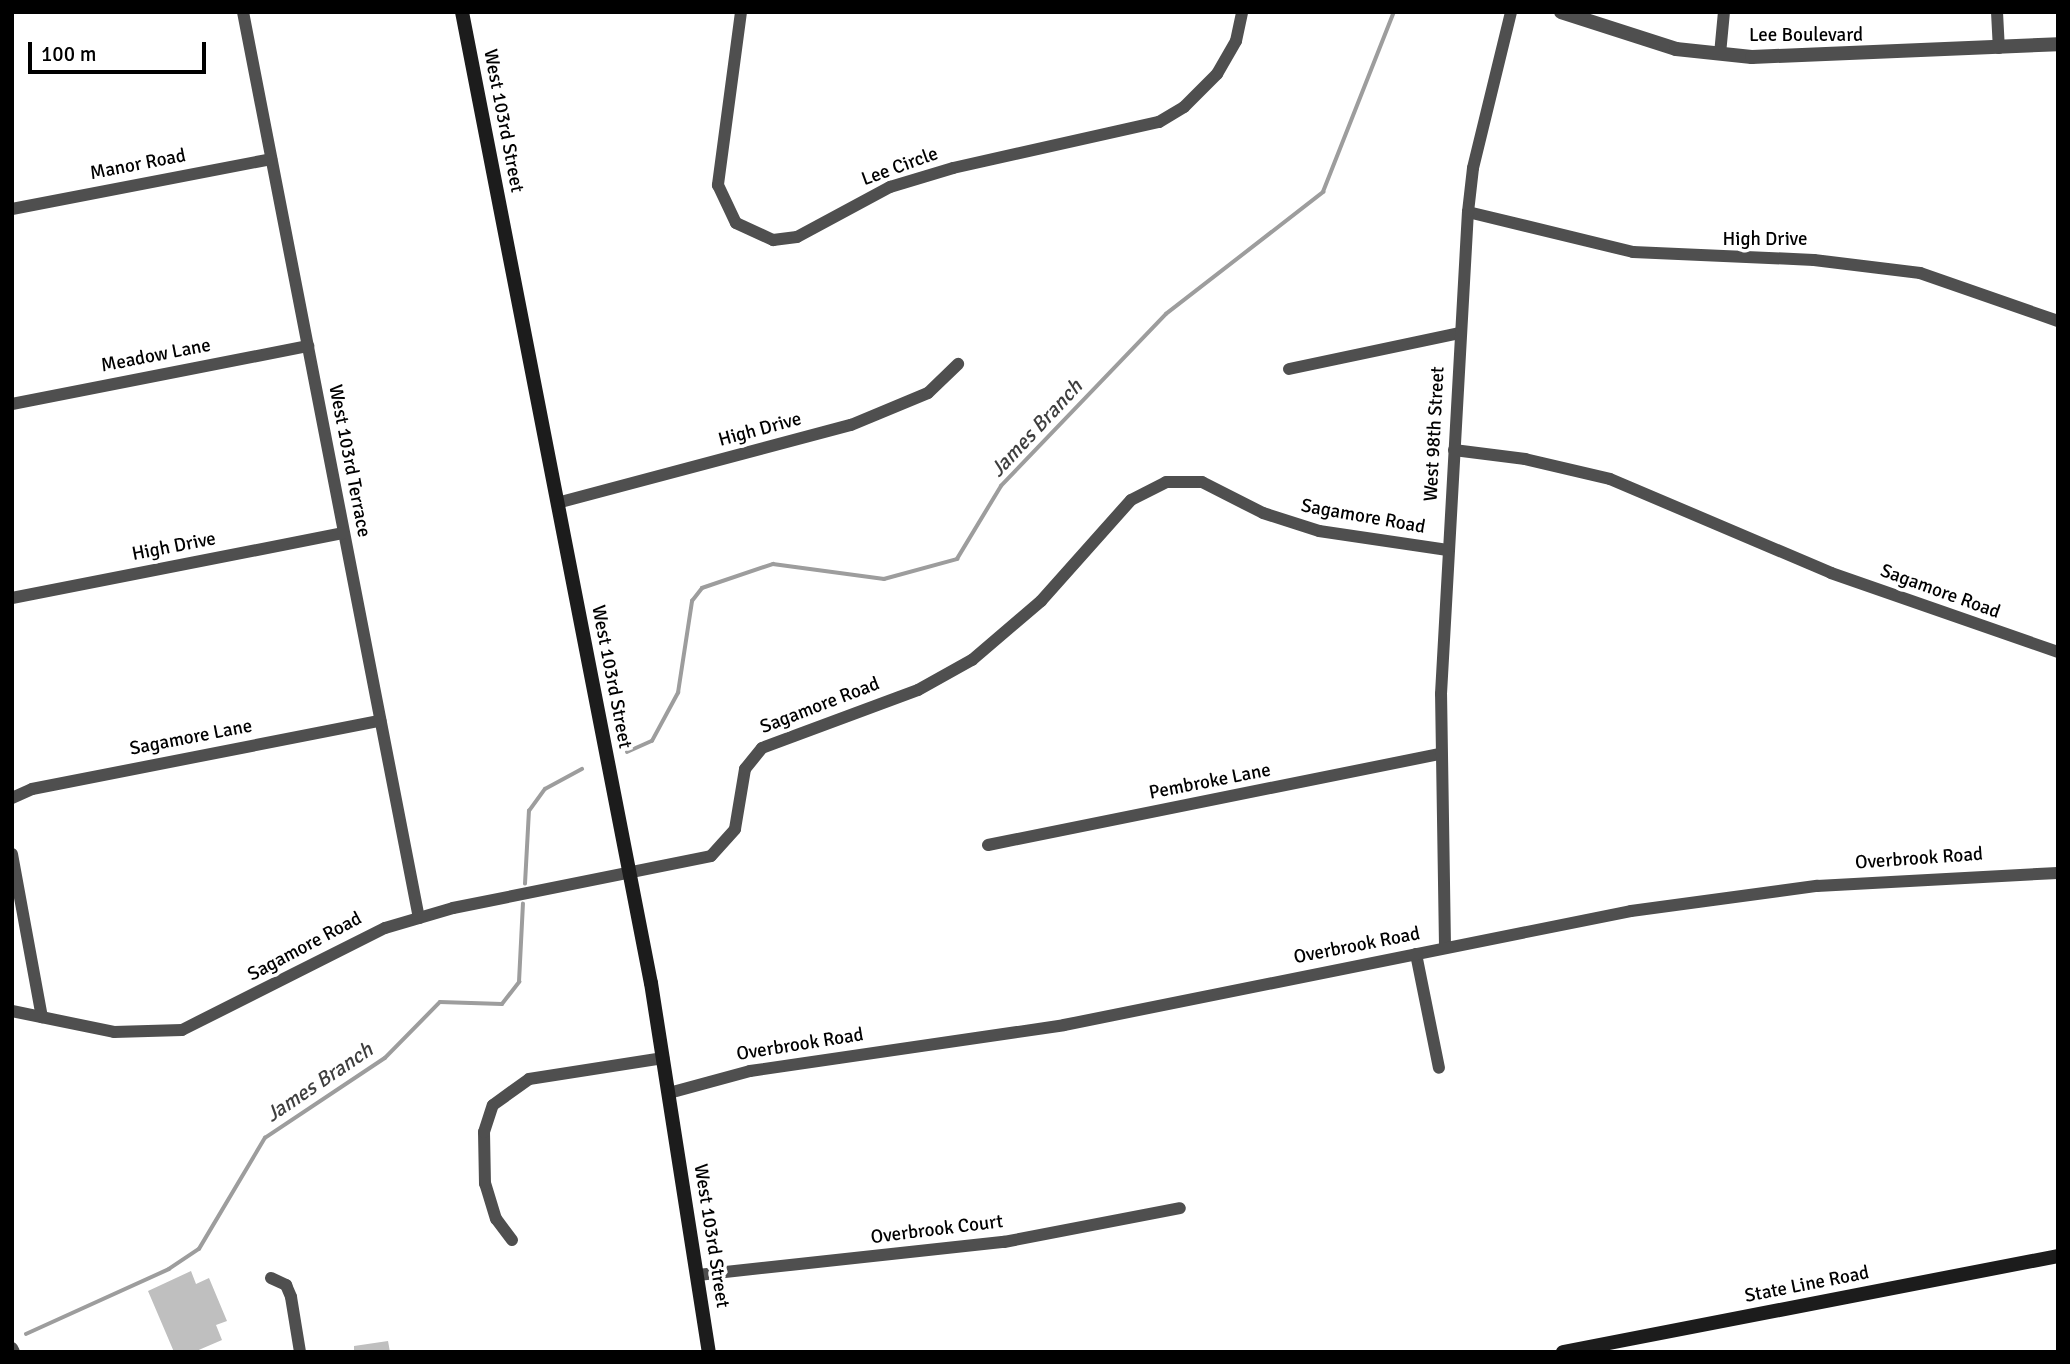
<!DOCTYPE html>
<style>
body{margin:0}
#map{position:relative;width:2070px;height:1364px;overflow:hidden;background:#fff;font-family:Signika,sans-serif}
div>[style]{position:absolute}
.stream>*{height:3.5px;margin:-1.75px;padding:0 1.75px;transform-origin:1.75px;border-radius:1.75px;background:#9d9d9d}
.building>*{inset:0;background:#bfbfbf}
.minor>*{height:12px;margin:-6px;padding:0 6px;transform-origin:6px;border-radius:6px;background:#4f4f4f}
.tertiary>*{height:14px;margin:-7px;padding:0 7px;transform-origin:7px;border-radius:7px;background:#4f4f4f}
.secondary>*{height:14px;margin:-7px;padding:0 7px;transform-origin:7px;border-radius:7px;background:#1c1c1c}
span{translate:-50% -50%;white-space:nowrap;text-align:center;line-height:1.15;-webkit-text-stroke:7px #fff;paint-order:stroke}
.street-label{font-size:19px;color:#000}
.water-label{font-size:21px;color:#3e3e3e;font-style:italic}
.frame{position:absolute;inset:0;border:14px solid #000;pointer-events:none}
.scale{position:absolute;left:28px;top:42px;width:178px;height:32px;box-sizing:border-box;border:4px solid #000;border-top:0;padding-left:9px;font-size:21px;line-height:24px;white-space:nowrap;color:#000;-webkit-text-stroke:5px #fff;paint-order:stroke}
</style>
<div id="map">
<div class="stream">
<div style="left:627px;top:752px;width:27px;rotate:-24deg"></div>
<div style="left:652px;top:741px;width:55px;rotate:-61.6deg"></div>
<div style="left:678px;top:693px;width:93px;rotate:-81.3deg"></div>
<div style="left:692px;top:601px;width:16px;rotate:-52deg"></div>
<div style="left:702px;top:588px;width:75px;rotate:-18.7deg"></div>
<div style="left:773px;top:564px;width:112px;rotate:7.7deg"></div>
<div style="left:884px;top:579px;width:76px;rotate:-15.3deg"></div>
<div style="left:957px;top:559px;width:85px;rotate:-58.9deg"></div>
<div style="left:1001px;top:486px;width:238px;rotate:-46.2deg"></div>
<div style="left:1166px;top:314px;width:199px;rotate:-37.8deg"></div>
<div style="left:1323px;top:192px;width:193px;rotate:-68.5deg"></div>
<div style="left:525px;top:884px;width:73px;rotate:-86.9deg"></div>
<div style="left:529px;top:811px;width:27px;rotate:-54deg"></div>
<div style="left:545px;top:789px;width:42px;rotate:-28.4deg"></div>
<div style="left:26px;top:1334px;width:157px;rotate:-24.4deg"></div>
<div style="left:169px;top:1269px;width:36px;rotate:-34deg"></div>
<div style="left:199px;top:1249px;width:129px;rotate:-59.3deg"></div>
<div style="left:265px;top:1138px;width:144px;rotate:-33.7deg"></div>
<div style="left:385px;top:1058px;width:78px;rotate:-45.5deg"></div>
<div style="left:440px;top:1002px;width:62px;rotate:1.8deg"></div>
<div style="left:502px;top:1004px;width:28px;rotate:-52deg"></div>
<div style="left:519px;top:982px;width:78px;rotate:-87.1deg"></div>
</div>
<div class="building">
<div style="clip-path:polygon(191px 1271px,196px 1284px,209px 1278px,227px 1321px,216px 1325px,222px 1340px,194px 1352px,174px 1352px,148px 1291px)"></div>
<div style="clip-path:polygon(388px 1341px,390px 1352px,354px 1352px,354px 1346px)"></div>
</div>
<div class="minor">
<div style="left:243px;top:12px;width:923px;rotate:79.01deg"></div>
<div style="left:741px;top:12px;width:175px;rotate:97.6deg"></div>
<div style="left:718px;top:185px;width:42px;rotate:64.7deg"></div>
<div style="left:736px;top:223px;width:41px;rotate:24.7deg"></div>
<div style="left:773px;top:240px;width:24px;rotate:-7deg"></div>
<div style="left:797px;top:237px;width:106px;rotate:-28.3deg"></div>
<div style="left:890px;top:187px;width:66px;rotate:-16.8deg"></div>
<div style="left:953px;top:168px;width:211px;rotate:-12.6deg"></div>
<div style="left:1159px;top:122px;width:29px;rotate:-31deg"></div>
<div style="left:1184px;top:107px;width:47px;rotate:-45deg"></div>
<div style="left:1217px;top:74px;width:38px;rotate:-60deg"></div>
<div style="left:1236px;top:41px;width:30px;rotate:-78deg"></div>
<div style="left:1997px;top:12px;width:36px;rotate:87deg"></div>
<div style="left:1720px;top:54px;width:42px;rotate:-84.6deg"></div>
<div style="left:12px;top:209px;width:264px;rotate:-10.9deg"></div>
<div style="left:1468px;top:212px;width:170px;rotate:13.6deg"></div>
<div style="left:1633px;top:252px;width:181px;rotate:2.5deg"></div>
<div style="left:1814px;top:260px;width:107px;rotate:7deg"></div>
<div style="left:1920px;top:273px;width:146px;rotate:19.2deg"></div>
<div style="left:1289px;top:369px;width:175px;rotate:-11.9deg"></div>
<div style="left:12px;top:404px;width:302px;rotate:-11.1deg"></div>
<div style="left:1454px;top:450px;width:72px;rotate:7.2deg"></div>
<div style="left:1525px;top:459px;width:87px;rotate:13.2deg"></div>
<div style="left:1610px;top:479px;width:240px;rotate:23deg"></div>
<div style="left:1831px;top:573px;width:240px;rotate:19.2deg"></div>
<div style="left:557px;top:503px;width:304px;rotate:-14.9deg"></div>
<div style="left:851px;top:425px;width:83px;rotate:-22.6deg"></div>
<div style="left:928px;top:393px;width:42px;rotate:-44deg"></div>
<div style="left:12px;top:598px;width:338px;rotate:-11.1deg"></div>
<div style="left:12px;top:798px;width:22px;rotate:-24deg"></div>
<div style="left:32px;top:789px;width:355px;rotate:-11.1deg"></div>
<div style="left:988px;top:845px;width:461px;rotate:-11.4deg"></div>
<div style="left:12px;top:854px;width:166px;rotate:79.6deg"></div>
<div style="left:1445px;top:946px;width:252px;rotate:-90.9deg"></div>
<div style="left:1441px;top:694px;width:483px;rotate:-86.8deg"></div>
<div style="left:1468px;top:212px;width:44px;rotate:-83.5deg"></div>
<div style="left:1473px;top:168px;width:161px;rotate:-76.3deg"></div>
<div style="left:1416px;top:954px;width:116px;rotate:78.6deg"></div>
<div style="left:12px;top:1011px;width:104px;rotate:11.6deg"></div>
<div style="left:114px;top:1032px;width:68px;rotate:-1.7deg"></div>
<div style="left:182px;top:1030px;width:227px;rotate:-26.7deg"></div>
<div style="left:385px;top:928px;width:71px;rotate:-16.4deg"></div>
<div style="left:453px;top:908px;width:263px;rotate:-11.4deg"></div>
<div style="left:711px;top:856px;width:36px;rotate:-48deg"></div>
<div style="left:735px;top:829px;width:61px;rotate:-80.5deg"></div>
<div style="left:745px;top:769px;width:27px;rotate:-51deg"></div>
<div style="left:762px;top:748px;width:166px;rotate:-20.4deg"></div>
<div style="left:918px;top:690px;width:62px;rotate:-29.1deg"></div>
<div style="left:972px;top:660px;width:91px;rotate:-40.5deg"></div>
<div style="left:1041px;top:601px;width:135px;rotate:-48.3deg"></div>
<div style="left:1131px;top:500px;width:39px;rotate:-27deg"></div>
<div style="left:1166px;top:482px;width:36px"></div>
<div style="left:1202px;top:482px;width:68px;rotate:26.9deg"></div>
<div style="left:1263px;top:513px;width:59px;rotate:17.8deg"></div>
<div style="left:1319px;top:531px;width:130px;rotate:8.4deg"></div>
<div style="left:669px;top:1093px;width:84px;rotate:-15.2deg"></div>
<div style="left:750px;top:1071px;width:317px;rotate:-8.3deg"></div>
<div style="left:1064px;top:1025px;width:578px;rotate:-11.37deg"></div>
<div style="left:1631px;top:911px;width:188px;rotate:-7.7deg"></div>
<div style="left:1817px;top:886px;width:241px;rotate:-3.1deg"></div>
<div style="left:512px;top:1240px;width:26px;rotate:-127deg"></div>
<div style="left:496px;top:1219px;width:37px;rotate:-107deg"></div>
<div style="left:485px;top:1184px;width:52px;rotate:-91.1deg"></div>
<div style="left:484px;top:1132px;width:28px;rotate:-72deg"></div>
<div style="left:493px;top:1105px;width:44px;rotate:-35.8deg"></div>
<div style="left:529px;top:1079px;width:136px;rotate:-8.9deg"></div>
<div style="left:698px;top:1275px;width:308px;rotate:-6.2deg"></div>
<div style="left:1004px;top:1242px;width:179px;rotate:-10.9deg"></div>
<div style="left:271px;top:1278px;width:17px;rotate:25deg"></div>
<div style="left:286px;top:1285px;width:13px;rotate:67deg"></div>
<div style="left:291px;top:1297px;width:56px;rotate:80.7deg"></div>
<div style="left:12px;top:1348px;width:4px;rotate:63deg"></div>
</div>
<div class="tertiary">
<div style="left:1561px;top:12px;width:121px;rotate:17.8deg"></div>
<div style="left:1676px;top:49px;width:76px;rotate:6deg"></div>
<div style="left:1752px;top:57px;width:306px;rotate:-2.4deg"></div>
</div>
<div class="secondary">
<div style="left:462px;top:12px;width:989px;rotate:78.99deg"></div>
<div style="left:651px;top:983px;width:374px;rotate:81.1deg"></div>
<div style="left:1563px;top:1352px;width:504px;rotate:-10.98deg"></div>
</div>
<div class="street-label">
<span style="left:1806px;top:36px">Lee Boulevard</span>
<span style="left:503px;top:121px;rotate:79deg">West 103rd Street</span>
<span style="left:138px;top:165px;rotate:-11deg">Manor Road</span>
<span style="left:900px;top:167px;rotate:-20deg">Lee Circle</span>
<span style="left:1765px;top:240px">High Drive</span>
<span style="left:156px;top:356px;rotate:-11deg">Meadow Lane</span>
<span style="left:760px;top:430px;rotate:-15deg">High Drive</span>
<span style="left:1435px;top:434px;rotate:-87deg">West 98th Street</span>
<span style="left:349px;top:461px;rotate:79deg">West 103rd Terrace</span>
<span style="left:1363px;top:517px;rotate:10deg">Sagamore Road</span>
<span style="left:174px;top:547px;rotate:-11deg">High Drive</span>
<span style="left:1940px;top:592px;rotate:20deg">Sagamore Road</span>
<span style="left:611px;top:677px;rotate:79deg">West 103rd Street</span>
<span style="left:820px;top:706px;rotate:-21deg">Sagamore Road</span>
<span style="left:191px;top:738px;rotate:-11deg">Sagamore Lane</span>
<span style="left:1210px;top:782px;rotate:-11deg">Pembroke Lane</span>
<span style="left:1919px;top:859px;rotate:-4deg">Overbrook Road</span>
<span style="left:1357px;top:946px;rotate:-11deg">Overbrook Road</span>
<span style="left:305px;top:947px;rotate:-28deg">Sagamore Road</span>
<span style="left:800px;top:1045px;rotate:-9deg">Overbrook Road</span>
<span style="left:937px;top:1230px;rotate:-7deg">Overbrook Court</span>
<span style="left:711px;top:1236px;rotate:81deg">West 103rd Street</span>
<span style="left:1807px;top:1285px;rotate:-11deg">State Line Road</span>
</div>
<div class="water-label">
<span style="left:1036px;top:428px;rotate:-47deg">James Branch</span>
<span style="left:319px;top:1082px;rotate:-34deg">James Branch</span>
</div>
<div class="frame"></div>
<div class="scale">100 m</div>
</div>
